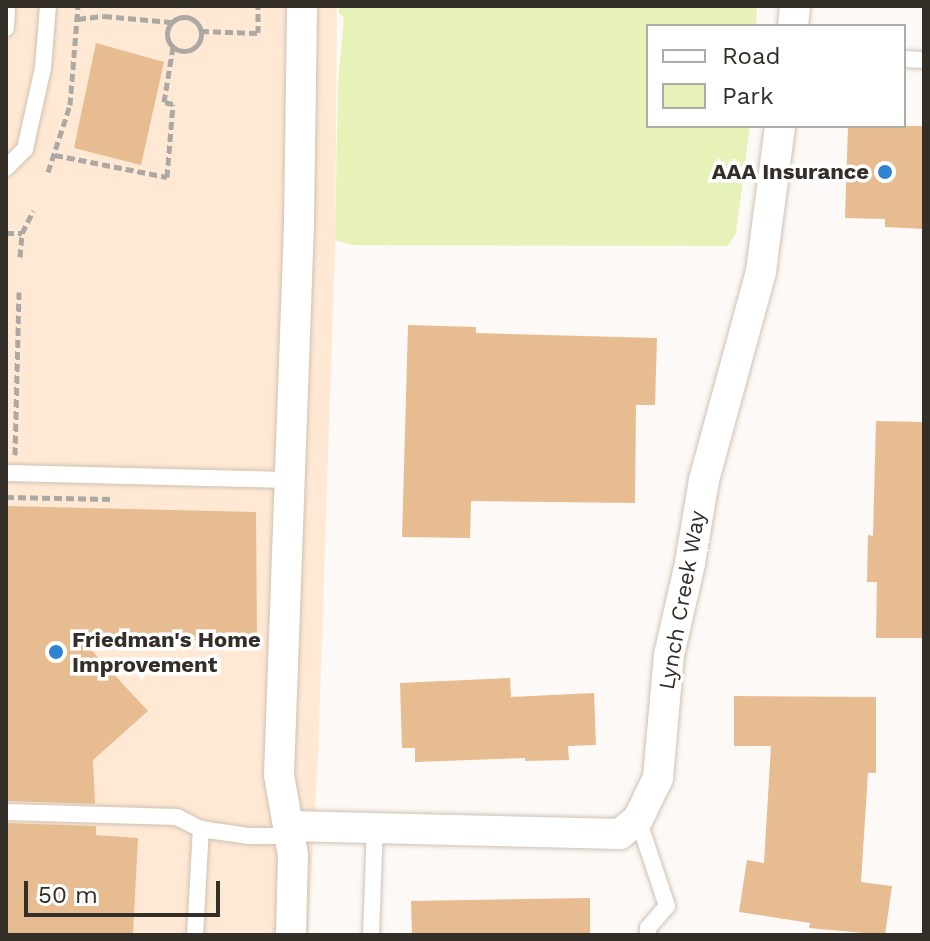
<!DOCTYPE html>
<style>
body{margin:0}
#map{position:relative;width:930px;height:941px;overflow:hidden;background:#fcf9f6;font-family:"Work Sans",sans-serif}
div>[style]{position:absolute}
.built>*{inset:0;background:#ffe9d4}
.green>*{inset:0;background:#e7f2b9}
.building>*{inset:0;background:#e7bc90}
.path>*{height:5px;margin-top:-2.5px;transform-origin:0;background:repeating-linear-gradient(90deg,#aca8a4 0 8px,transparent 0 12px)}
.path>.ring{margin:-2.5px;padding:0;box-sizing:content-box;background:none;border:5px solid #aca8a4;border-radius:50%}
.roads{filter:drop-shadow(0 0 2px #d0c1b2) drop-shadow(0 0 2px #d0c1b2)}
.service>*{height:16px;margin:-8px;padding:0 8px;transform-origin:8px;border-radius:8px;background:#fff}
.minor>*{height:30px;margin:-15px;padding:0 15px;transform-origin:15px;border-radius:15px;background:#fff}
.dots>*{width:22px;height:22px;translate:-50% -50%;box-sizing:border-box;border:4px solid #fff;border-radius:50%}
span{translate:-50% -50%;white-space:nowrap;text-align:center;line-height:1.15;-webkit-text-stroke:7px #fff;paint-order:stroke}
.poi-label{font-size:22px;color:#342e28;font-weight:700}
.right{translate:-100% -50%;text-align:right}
.left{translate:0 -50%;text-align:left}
.street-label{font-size:22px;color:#342e28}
.frame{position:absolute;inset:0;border:8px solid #342e28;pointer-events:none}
.legend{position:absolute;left:646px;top:24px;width:260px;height:104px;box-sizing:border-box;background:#fff;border:2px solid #aeaba9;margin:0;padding:10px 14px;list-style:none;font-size:24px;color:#342e28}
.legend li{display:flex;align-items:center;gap:16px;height:40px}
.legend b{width:40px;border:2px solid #aeaba9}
.scale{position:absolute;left:24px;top:881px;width:196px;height:36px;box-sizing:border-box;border:4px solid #342e28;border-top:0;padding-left:10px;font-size:24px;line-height:28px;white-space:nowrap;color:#342e28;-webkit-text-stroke:6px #fff;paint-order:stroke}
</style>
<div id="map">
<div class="built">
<div style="clip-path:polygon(6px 6px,337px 6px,335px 248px,318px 757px,308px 935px,6px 935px)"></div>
</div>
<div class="green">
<div style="clip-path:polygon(339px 6px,757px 6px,756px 26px,648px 26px,648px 126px,750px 126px,736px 233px,728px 246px,352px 245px,335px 240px,338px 83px,344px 18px,339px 13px)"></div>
</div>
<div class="building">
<div style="clip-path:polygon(96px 43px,164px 62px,141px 165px,74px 148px)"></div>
<div style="clip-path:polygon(848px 126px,924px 126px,924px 229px,885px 227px,885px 219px,845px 218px)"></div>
<div style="clip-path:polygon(408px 325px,476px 327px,476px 333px,657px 338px,655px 405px,636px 405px,635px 503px,471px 501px,470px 538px,402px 537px)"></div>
<div style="clip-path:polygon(876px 421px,924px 422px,924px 638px,876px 638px,877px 582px,867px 582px,868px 535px,873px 536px)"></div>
<div style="clip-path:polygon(6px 506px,256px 512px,257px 640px,82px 640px,148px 711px,93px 760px,95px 804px,6px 801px)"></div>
<div style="clip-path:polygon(510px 678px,511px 697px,594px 693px,596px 745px,568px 746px,569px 760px,525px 761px,525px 758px,415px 762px,415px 748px,402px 748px,400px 683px)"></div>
<div style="clip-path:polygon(734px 696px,876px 697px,876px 773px,868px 773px,861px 882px,892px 886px,885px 935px,809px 928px,810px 923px,739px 912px,747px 860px,764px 863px,771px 746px,734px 746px)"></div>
<div style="clip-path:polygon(6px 823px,96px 826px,96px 835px,138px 838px,133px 935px,6px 935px)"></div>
<div style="clip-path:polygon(590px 898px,590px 935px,412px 935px,411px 901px)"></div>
</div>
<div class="path">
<div class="ring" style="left:167px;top:17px;width:29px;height:29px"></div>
<div style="left:78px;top:19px;width:26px;rotate:-7deg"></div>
<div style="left:104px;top:16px;width:67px;rotate:5.1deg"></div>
<div style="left:201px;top:31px;width:57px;rotate:2deg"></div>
<div style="left:258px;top:33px;width:27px;rotate:-90deg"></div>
<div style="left:55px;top:155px;width:114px;rotate:11.1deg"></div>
<div style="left:167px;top:177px;width:73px;rotate:-85.3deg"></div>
<div style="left:173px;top:104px;width:9px;rotate:-167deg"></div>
<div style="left:164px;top:102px;width:56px;rotate:-80.7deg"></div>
<div style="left:48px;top:172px;width:71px;rotate:-71.8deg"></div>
<div style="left:70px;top:105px;width:99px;rotate:-85.4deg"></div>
<div style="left:6px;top:233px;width:16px"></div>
<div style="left:20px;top:257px;width:24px;rotate:-85deg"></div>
<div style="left:22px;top:233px;width:25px;rotate:-63deg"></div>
<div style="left:15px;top:455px;width:163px;rotate:-88.6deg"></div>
<div style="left:6px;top:497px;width:107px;rotate:1.1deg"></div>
</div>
<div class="roads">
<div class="service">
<div style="left:6px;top:28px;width:22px;rotate:-87deg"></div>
<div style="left:904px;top:59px;width:20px;rotate:3deg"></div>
<div style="left:6px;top:168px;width:27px;rotate:-45deg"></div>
<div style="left:25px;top:149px;width:83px;rotate:-77.5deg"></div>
<div style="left:43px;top:68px;width:62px;rotate:-85.4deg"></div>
<div style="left:6px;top:473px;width:284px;rotate:1.4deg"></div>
<div style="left:6px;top:812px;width:171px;rotate:1.7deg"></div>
<div style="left:177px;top:817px;width:27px;rotate:27deg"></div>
<div style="left:201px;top:829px;width:49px;rotate:8.3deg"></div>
<div style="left:249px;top:836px;width:41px"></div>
<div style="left:638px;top:819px;width:92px;rotate:71.6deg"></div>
<div style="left:667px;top:906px;width:29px;rotate:131deg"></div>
<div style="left:648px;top:928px;width:7px;rotate:90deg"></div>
<div style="left:195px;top:935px;width:106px;rotate:-86.8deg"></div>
<div style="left:371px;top:935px;width:108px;rotate:-87.9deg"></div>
</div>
<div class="minor">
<div style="left:793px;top:26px;width:20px;rotate:-84deg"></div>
<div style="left:288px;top:826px;width:332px;rotate:1.4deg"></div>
<div style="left:620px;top:834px;width:23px;rotate:-40deg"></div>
<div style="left:638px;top:819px;width:46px;rotate:-64deg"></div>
<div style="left:658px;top:778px;width:123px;rotate:-84.9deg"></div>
<div style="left:669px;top:655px;width:94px;rotate:-77.1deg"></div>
<div style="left:690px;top:563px;width:84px;rotate:-80.4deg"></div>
<div style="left:704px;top:480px;width:217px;rotate:-74.7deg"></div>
<div style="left:761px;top:271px;width:146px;rotate:-82.5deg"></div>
<div style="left:291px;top:935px;width:80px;rotate:-88.6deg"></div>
<div style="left:293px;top:855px;width:81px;rotate:-99.9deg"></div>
<div style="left:279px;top:775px;width:551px;rotate:-87.92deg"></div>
<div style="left:299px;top:224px;width:218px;rotate:-89.2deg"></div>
</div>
</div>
<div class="dots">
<div style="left:885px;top:172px;background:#3083d2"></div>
<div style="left:56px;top:652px;background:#3083d2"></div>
</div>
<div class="poi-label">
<span class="right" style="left:869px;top:172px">AAA Insurance</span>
<span class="left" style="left:72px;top:652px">Friedman's Home<br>Improvement</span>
</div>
<div class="street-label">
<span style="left:682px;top:600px;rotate:-80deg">Lynch Creek Way</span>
</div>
<div class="frame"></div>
<ul class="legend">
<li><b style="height:10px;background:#fff"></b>Road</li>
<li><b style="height:22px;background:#e7f2b9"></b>Park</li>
</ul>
<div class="scale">50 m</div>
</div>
